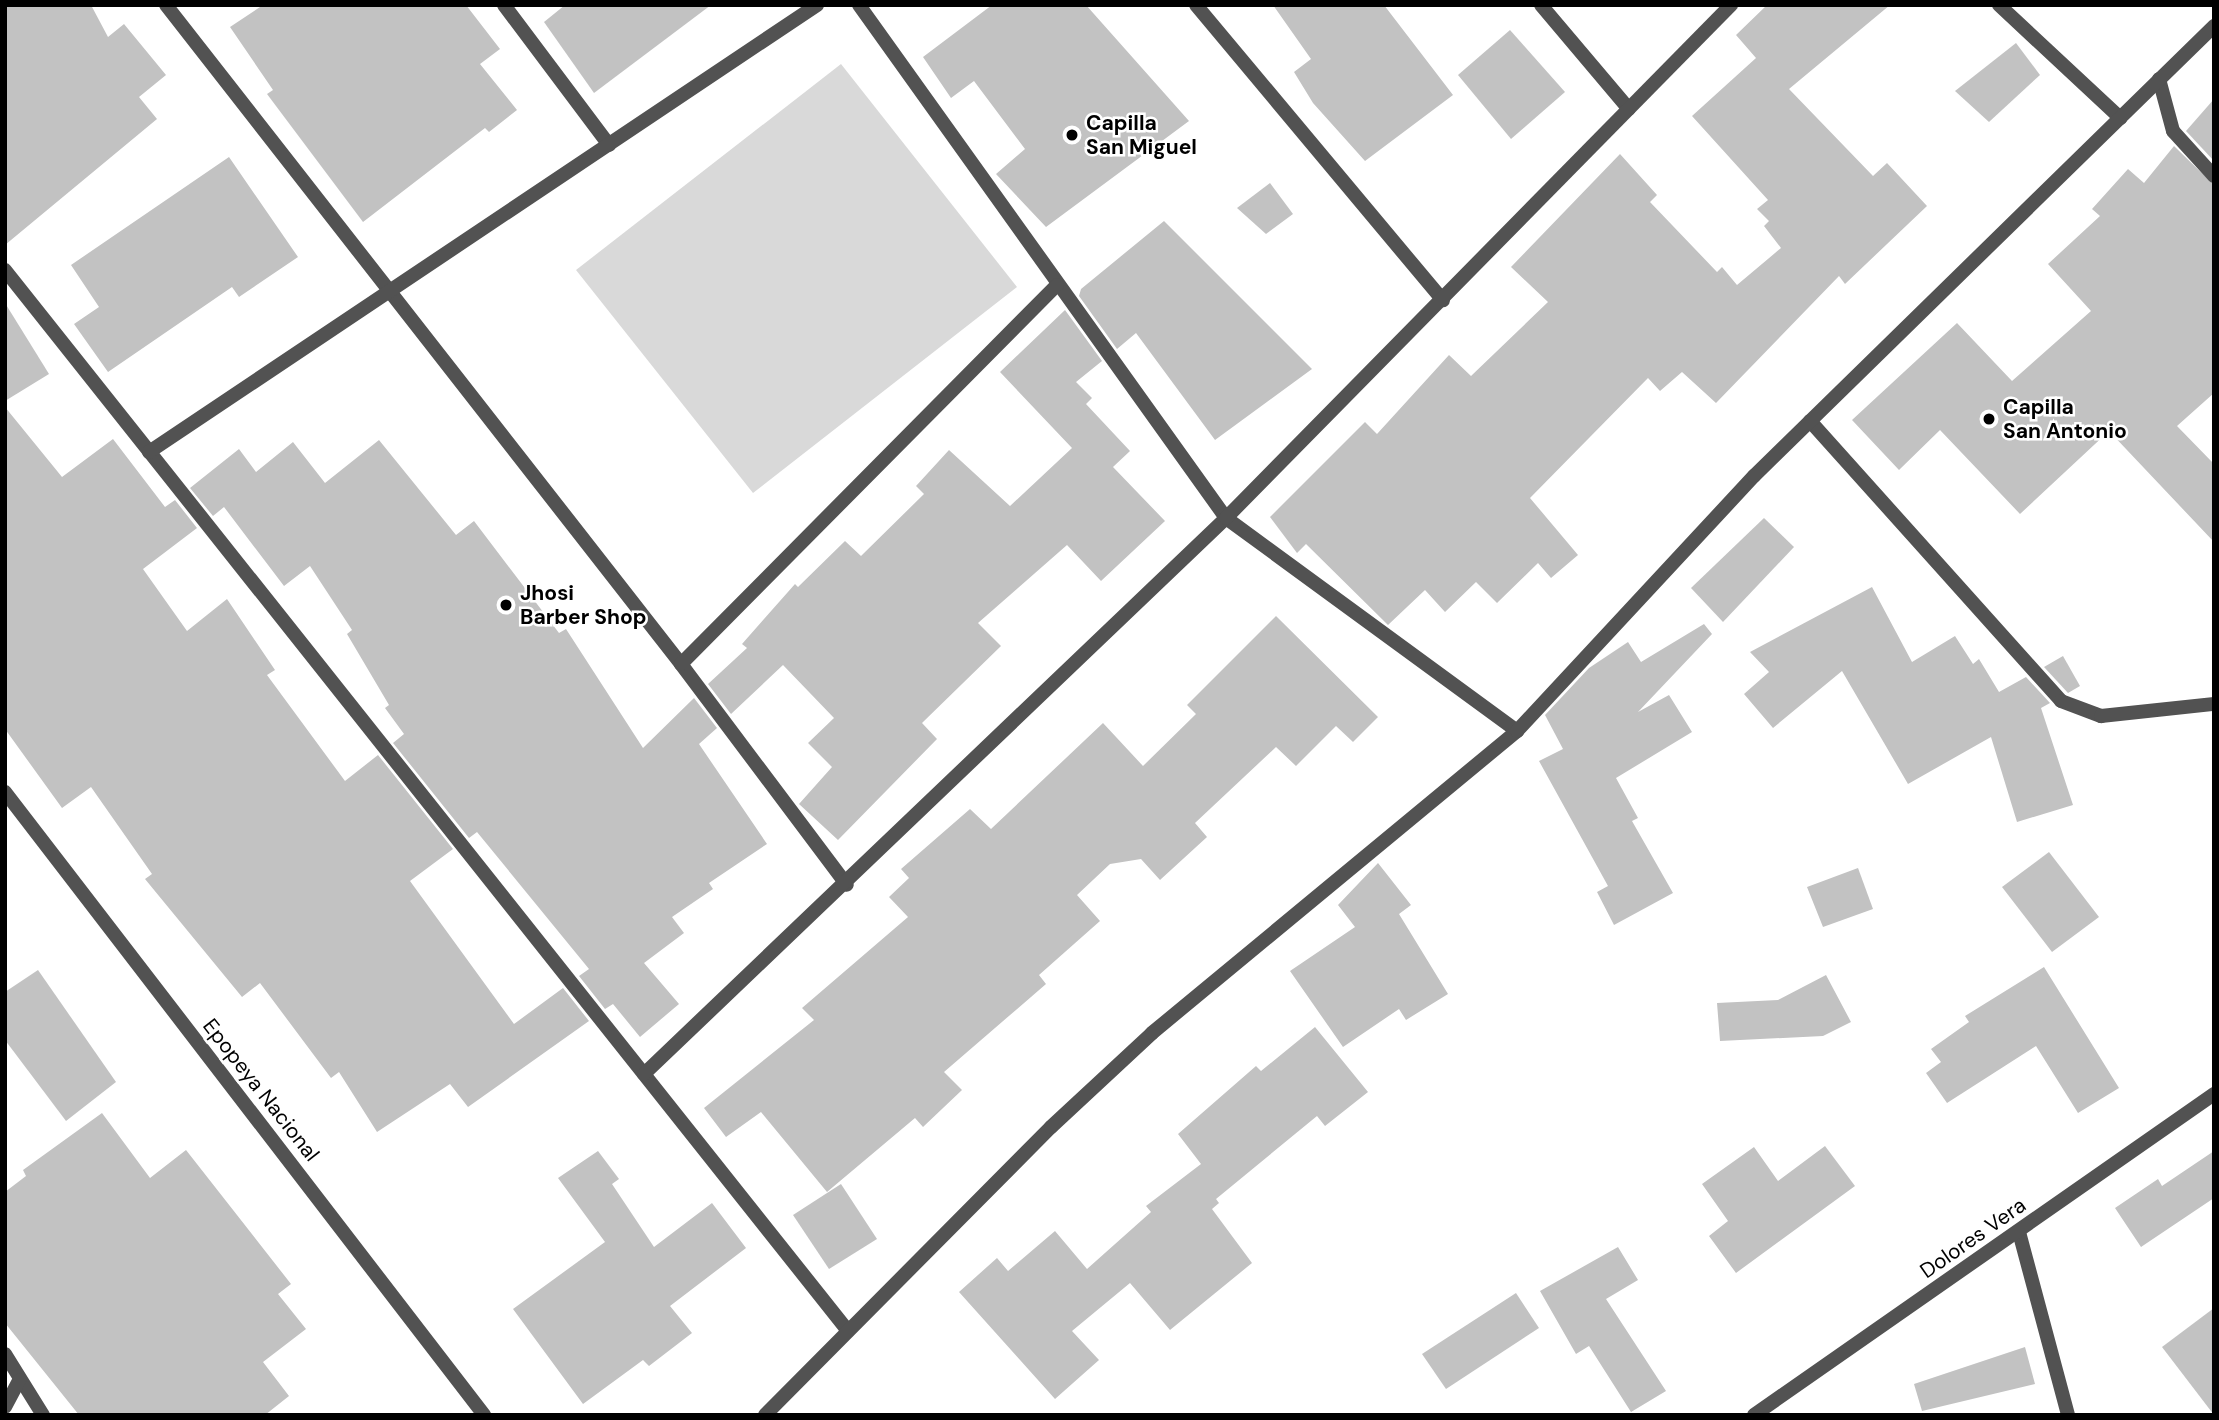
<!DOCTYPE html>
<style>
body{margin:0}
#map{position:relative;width:2219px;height:1420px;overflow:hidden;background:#fff;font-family:"DM Sans",sans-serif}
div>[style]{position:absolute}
.green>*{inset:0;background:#d9d9d9}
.building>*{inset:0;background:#c2c2c2}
.service>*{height:14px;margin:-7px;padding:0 7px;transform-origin:7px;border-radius:7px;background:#525252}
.minor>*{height:14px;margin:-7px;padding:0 7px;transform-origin:7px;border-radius:7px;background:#525252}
.tertiary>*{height:14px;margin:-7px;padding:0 7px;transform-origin:7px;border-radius:7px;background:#525252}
.dots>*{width:19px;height:19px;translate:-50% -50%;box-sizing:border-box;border:4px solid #fff;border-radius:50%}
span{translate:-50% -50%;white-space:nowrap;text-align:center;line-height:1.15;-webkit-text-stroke:5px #fff;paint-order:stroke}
.poi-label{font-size:21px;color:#000;font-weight:700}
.left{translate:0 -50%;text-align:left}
.street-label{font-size:21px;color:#000}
.frame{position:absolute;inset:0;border:7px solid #000;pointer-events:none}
</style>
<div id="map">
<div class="green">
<div style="clip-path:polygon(841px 64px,1017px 287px,753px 493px,576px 270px)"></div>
</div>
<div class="building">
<div style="clip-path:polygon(5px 5px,91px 5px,108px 37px,124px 24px,166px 75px,139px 97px,157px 119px,5px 245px)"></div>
<div style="clip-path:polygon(263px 5px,466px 5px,500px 49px,480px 64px,517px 110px,489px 132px,485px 128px,363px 222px,267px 94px,273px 90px,230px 27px)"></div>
<div style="clip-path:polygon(565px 5px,711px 5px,594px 93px,544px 22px)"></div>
<div style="clip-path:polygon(992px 5px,1086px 5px,1189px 121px,1046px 227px,996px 174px,1025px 149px,974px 81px,951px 98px,923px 57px)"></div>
<div style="clip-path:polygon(1273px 5px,1384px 5px,1453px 95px,1365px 161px,1313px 103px,1294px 72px,1311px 59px)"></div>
<div style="clip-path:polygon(1767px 5px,1890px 5px,1789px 89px,1873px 176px,1887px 163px,1927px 206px,1845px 284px,1839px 276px,1716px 403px,1682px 372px,1660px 391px,1648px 378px,1530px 498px,1578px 555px,1551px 578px,1538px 563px,1497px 603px,1476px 582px,1445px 612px,1425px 590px,1388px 625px,1306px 544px,1297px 553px,1270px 517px,1365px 422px,1377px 434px,1449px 355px,1471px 376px,1548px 302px,1511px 267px,1620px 154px,1657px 195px,1650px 202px,1717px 272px,1722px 267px,1737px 285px,1781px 248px,1764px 226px,1769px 221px,1757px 209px,1768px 200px,1692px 116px,1756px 58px,1736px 35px)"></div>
<div style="clip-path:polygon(1510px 30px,1565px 92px,1511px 139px,1458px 75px)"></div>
<div style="clip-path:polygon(2016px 43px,2040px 75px,1989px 122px,1955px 91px)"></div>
<div style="clip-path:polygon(2214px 99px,2214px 161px,2186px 131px)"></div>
<div style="clip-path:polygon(2174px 146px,2214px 185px,2214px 393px,2177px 426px,2214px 464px,2214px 542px,2109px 431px,2020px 514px,1940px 430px,1899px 470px,1852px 420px,1957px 323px,2012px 381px,2091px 311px,2048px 264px,2100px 216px,2092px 209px,2128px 169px,2144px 183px)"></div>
<div style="clip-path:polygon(229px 157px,298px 257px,239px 297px,232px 287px,108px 372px,74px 324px,99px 307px,71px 265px)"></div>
<div style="clip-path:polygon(1270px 183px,1293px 214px,1266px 234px,1237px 208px)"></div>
<div style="clip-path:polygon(1164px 221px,1312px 369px,1215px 440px,1136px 333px,1117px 349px,1079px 296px,1081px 289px)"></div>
<div style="clip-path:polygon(5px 303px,49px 374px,5px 401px)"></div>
<div style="clip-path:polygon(1065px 310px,1102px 361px,1076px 382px,1092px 398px,1086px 404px,1130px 451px,1113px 467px,1165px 521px,1101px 581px,1067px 545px,978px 623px,1001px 646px,922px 723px,937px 739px,838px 840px,799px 804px,832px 767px,808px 743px,834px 718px,783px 665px,731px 714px,708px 684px,747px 648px,742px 644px,795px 584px,798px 587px,845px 541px,861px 556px,924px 494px,916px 486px,949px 450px,1010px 506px,1072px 448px,1000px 372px)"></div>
<div style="clip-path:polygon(5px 407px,62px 477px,113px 439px,165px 507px,175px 500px,197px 528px,143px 569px,187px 631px,227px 599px,275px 670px,267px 675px,345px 781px,378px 755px,453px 849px,410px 881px,514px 1024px,563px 988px,589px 1021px,468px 1107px,450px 1084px,377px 1132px,339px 1072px,331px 1078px,260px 983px,242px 997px,145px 879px,152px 874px,91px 787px,62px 808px,5px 729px)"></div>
<div style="clip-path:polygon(379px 440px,456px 535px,474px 521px,559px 633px,566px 629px,643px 748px,694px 698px,717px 728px,699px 744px,767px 844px,709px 883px,713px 889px,672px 917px,684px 933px,644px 963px,679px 1004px,640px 1037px,613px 1004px,605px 1009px,579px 976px,589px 969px,477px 832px,469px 838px,393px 743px,404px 734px,385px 708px,389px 705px,347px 634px,352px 630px,310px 566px,284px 586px,224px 507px,213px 516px,190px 488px,239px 449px,256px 472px,293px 442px,325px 483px)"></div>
<div style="clip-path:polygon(1764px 518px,1794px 547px,1723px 622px,1691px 588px)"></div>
<div style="clip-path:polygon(1872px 587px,1912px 662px,1955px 636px,1973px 664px,1979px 659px,1999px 692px,2026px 677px,2050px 703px,2041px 708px,2073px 805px,2017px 822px,1991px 737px,1908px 784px,1842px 671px,1773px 728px,1744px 694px,1769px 672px,1750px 652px)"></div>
<div style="clip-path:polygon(1276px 616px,1378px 717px,1353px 742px,1336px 726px,1296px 766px,1276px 747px,1195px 823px,1207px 837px,1160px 880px,1141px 859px,1110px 864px,1077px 895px,1100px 921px,1039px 975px,1046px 984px,944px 1072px,962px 1090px,923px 1127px,915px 1118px,827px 1192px,761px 1112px,726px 1137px,704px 1108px,814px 1020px,802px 1008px,908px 917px,889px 897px,909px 878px,901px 869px,970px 809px,991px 829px,1103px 723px,1143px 766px,1196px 714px,1187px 705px)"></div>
<div style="clip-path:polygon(1704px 624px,1712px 634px,1638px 712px,1669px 695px,1692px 732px,1616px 778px,1638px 818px,1632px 821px,1673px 893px,1614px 925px,1597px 892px,1608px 886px,1539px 761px,1563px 749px,1545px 715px,1589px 668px,1628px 642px,1641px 662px)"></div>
<div style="clip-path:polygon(2063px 656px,2080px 686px,2068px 693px,2044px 667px)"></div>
<div style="clip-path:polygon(2049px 852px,2099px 917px,2052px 952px,2002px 887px)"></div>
<div style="clip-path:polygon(1378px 863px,1411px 905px,1399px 914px,1448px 994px,1406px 1020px,1399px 1009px,1343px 1047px,1290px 971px,1355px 927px,1338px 905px)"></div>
<div style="clip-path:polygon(1858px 868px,1873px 909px,1823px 927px,1807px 887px)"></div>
<div style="clip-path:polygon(2044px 967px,2119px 1088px,2078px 1113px,2036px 1046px,1947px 1103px,1926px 1073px,1941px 1062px,1931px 1049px,1969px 1022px,1965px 1016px)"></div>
<div style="clip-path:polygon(38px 970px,116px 1082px,66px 1121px,5px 1040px,5px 992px)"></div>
<div style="clip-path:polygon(1826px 975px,1851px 1022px,1823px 1036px,1720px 1041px,1717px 1003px,1778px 1000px)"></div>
<div style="clip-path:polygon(1315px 1027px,1368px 1092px,1325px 1126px,1317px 1116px,1216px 1199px,1219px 1203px,1212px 1209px,1252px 1263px,1170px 1330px,1130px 1283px,1072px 1331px,1099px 1360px,1055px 1399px,959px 1292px,997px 1258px,1008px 1271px,1055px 1231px,1087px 1269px,1151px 1212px,1146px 1206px,1201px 1164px,1178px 1134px,1256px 1066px,1261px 1071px)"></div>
<div style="clip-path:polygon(102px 1113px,150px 1178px,186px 1150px,291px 1284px,278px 1294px,306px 1329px,263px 1362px,289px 1396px,265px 1415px,79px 1415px,5px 1323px,5px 1192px,26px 1176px,23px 1170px)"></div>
<div style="clip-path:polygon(1825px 1146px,1855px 1186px,1736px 1273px,1709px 1236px,1728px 1221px,1702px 1184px,1754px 1147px,1778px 1181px)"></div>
<div style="clip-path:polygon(598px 1151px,619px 1179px,612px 1184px,654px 1247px,712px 1203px,746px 1248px,670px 1306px,692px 1333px,649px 1366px,643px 1360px,583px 1404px,513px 1309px,605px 1242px,558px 1178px)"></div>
<div style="clip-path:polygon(2214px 1151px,2214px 1198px,2141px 1247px,2115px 1208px,2158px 1179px,2162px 1186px)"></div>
<div style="clip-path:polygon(841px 1184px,877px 1239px,829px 1269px,793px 1215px)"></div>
<div style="clip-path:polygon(1618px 1247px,1638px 1280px,1606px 1299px,1666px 1391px,1631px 1412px,1589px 1346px,1576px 1354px,1540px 1291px)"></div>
<div style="clip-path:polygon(1516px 1293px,1539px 1328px,1446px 1389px,1422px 1354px)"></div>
<div style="clip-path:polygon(2214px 1308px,2214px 1415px,2162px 1347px)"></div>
<div style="clip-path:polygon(2025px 1347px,2035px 1384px,1922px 1411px,1914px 1384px)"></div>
</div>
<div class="service">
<div style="left:2159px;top:79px;width:54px;rotate:74.9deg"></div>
<div style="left:2173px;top:131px;width:61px;rotate:47.7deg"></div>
<div style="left:1810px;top:421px;width:376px;rotate:48.1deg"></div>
<div style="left:2061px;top:701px;width:43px;rotate:20.6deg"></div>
<div style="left:2101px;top:716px;width:114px;rotate:-6.1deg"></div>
<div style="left:5px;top:1354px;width:72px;rotate:58.1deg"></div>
<div style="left:5px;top:1407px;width:30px;rotate:-62deg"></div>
</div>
<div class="minor">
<div style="left:166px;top:5px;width:836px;rotate:51.99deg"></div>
<div style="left:681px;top:664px;width:276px;rotate:53.1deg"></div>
<div style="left:504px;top:5px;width:175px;rotate:53.1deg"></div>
<div style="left:859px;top:5px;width:631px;rotate:54.42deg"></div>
<div style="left:1226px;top:518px;width:361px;rotate:36.2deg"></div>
<div style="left:1196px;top:5px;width:385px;rotate:50.1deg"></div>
<div style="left:1541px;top:5px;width:136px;rotate:49.8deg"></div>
<div style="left:1999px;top:5px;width:166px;rotate:43deg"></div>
<div style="left:5px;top:270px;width:1355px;rotate:51.53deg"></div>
<div style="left:149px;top:452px;width:804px;rotate:-33.79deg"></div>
<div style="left:681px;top:664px;width:534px;rotate:-45.23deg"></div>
<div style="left:644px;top:1074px;width:805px;rotate:-43.69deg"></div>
<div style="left:1226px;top:518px;width:720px;rotate:-45.45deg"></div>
<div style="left:2019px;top:1232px;width:189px;rotate:75deg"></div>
<div style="left:1754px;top:1415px;width:561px;rotate:-34.91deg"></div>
</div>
<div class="tertiary">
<div style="left:5px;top:792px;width:786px;rotate:52.44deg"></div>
<div style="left:765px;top:1415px;width:406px;rotate:-45.2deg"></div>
<div style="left:1051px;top:1127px;width:138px;rotate:-42.9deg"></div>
<div style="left:1152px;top:1033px;width:474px;rotate:-39.6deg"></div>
<div style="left:1517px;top:731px;width:348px;rotate:-47.1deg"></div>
<div style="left:1754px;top:476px;width:644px;rotate:-44.37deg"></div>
</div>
<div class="dots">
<div style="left:1072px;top:135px;background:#000"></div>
<div style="left:1989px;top:419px;background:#000"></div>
<div style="left:506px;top:605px;background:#000"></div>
</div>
<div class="poi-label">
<span class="left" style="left:1086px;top:135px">Capilla<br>San Miguel</span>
<span class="left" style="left:2003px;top:419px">Capilla<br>San Antonio</span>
<span class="left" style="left:520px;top:605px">Jhosi<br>Barber Shop</span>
</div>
<div class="street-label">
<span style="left:261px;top:1090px;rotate:52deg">Epopeya Nacional</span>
<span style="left:1973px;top:1238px;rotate:-35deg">Dolores Vera</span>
</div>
<div class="frame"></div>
</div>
